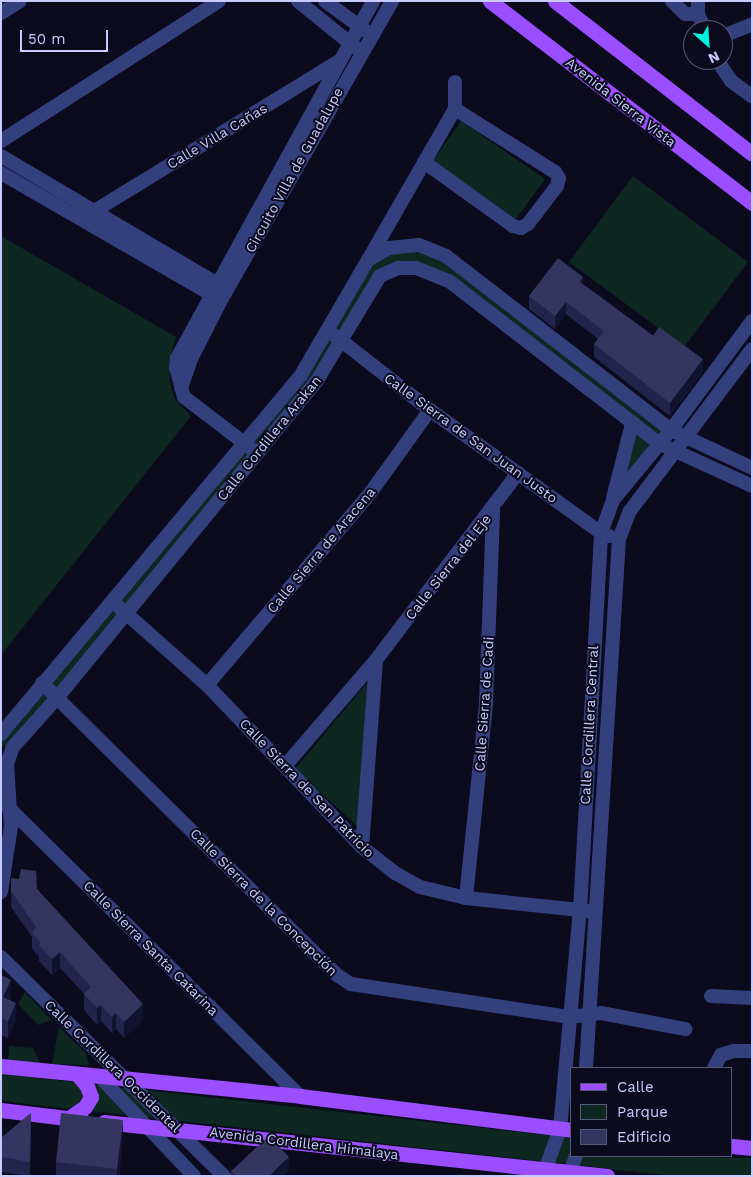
<!DOCTYPE html>
<meta charset="utf-8">
<style>
body{margin:0}
#map{position:relative;width:753px;height:1177px;overflow:hidden;background:#0b0b1d;font-family:"Work Sans",sans-serif}
div>[style]{position:absolute}
.green>*{inset:0;background:#0e2721}
.minor>*{height:14px;margin:-7px;padding:0 7px;transform-origin:7px;border-radius:7px;background:#34407e}
.major>*{height:15px;margin:-7.5px;padding:0 7.5px;transform-origin:7.5px;border-radius:7.5px;background:#9b4eff}
.wall>*{inset:0;background:#23244c}
.shaded-wall>*{inset:0;background:#121231}
.building>*{inset:0;background:#353660}
span{translate:-50% -50%;white-space:nowrap;text-align:center;line-height:1.15;-webkit-text-stroke:4px #0b0b1d;paint-order:stroke}
.street-label{font-size:14px;color:#c7cbff}
.frame{position:absolute;inset:0;border:2px solid #c7cbff;pointer-events:none}
.legend{position:absolute;left:570px;top:1067px;width:162px;height:90px;box-sizing:border-box;background:#0b0b1d;border:1px solid #565877;margin:0;padding:6px 9px;list-style:none;font-size:15px;color:#c7cbff}
.legend li{display:flex;align-items:center;gap:10px;height:25px}
.legend b{width:25px;border:1px solid #565877}
.north{position:absolute;left:683px;top:20px;width:50px;height:50px;box-sizing:border-box;background:#0b0b1d;border:1px solid #565877;border-radius:50%;rotate:154deg;font-size:14px;font-weight:700;line-height:20px;text-align:center;color:#c7cbff}
.north::after{content:'';display:block;margin:auto;width:18px;height:22px;background:#00f2dc;clip-path:polygon(50% 0,100% 100%,50% 72%,0 100%)}
.scale{position:absolute;left:20px;top:30px;width:88px;height:22px;box-sizing:border-box;border:2px solid #c7cbff;border-top:0;padding-left:6px;font-size:15px;line-height:18px;white-space:nowrap;color:#c7cbff;-webkit-text-stroke:4px #0b0b1d;paint-order:stroke}
</style>
<div id="map">
<div class="green">
<div style="clip-path:polygon(461px 121px,545px 179px,516px 219px,433px 161px)"></div>
<div style="clip-path:polygon(633px 176px,748px 262px,684px 347px,569px 262px)"></div>
<div style="clip-path:polygon(1px 236px,176px 337px,169px 363px,170px 382px,175px 399px,191px 416px,1px 655px)"></div>
<div style="clip-path:polygon(420px 247px,447px 257px,665px 431px,659px 440px,453px 282px,394px 267px,312px 385px,8px 750px,1px 745px,1px 741px,46px 684px,248px 444px,369px 261px,390px 250px)"></div>
<div style="clip-path:polygon(632px 424px,660px 444px,613px 500px)"></div>
<div style="clip-path:polygon(367px 683px,358px 827px,295px 769px)"></div>
<div style="clip-path:polygon(25px 992px,52px 1020px,38px 1025px,18px 1004px)"></div>
<div style="clip-path:polygon(59px 1027px,86px 1053px,89px 1065px,52px 1064px)"></div>
<div style="clip-path:polygon(9px 1046px,33px 1048px,40px 1063px,8px 1060px)"></div>
<div style="clip-path:polygon(1px 1074px,572px 1138px,572px 1156px,752px 1158px,752px 1176px,673px 1176px,1px 1101px)"></div>
</div>
<div class="minor">
<div style="left:298px;top:1px;width:75px;rotate:39deg"></div>
<div style="left:325px;top:1px;width:51px;rotate:36.2deg"></div>
<div style="left:672px;top:1px;width:18px;rotate:45deg"></div>
<div style="left:685px;top:14px;width:13px"></div>
<div style="left:698px;top:1px;width:13px;rotate:90deg"></div>
<div style="left:698px;top:14px;width:17px;rotate:66deg"></div>
<div style="left:1px;top:13px;width:22px;rotate:-32deg"></div>
<div style="left:723px;top:36px;width:31px;rotate:-22deg"></div>
<div style="left:717px;top:60px;width:25px;rotate:56deg"></div>
<div style="left:731px;top:81px;width:26px;rotate:36deg"></div>
<div style="left:1px;top:141px;width:259px;rotate:-32.7deg"></div>
<div style="left:1px;top:156px;width:259px;rotate:30.6deg"></div>
<div style="left:424px;top:162px;width:110px;rotate:35.7deg"></div>
<div style="left:513px;top:226px;width:8px;rotate:14deg"></div>
<div style="left:521px;top:228px;width:8px;rotate:-30deg"></div>
<div style="left:528px;top:224px;width:48px;rotate:-52.7deg"></div>
<div style="left:557px;top:186px;width:8px;rotate:-76deg"></div>
<div style="left:559px;top:178px;width:7px;rotate:-124deg"></div>
<div style="left:555px;top:172px;width:118px;rotate:-147.8deg"></div>
<div style="left:455px;top:109px;width:27px;rotate:-90deg"></div>
<div style="left:1px;top:173px;width:252px;rotate:30deg"></div>
<div style="left:83px;top:218px;width:299px;rotate:-31.5deg"></div>
<div style="left:368px;top:260px;width:174px;rotate:-60.1deg"></div>
<div style="left:334px;top:335px;width:122px;rotate:38deg"></div>
<div style="left:430px;top:410px;width:211px;rotate:35.7deg"></div>
<div style="left:601px;top:533px;width:9px;rotate:21deg"></div>
<div style="left:181px;top:388px;width:31px;rotate:-71deg"></div>
<div style="left:191px;top:359px;width:66px;rotate:-63deg"></div>
<div style="left:221px;top:300px;width:344px;rotate:-60.2deg"></div>
<div style="left:252px;top:449px;width:86px;rotate:-142.6deg"></div>
<div style="left:184px;top:397px;width:30px;rotate:-105deg"></div>
<div style="left:176px;top:368px;width:10px;rotate:-84deg"></div>
<div style="left:177px;top:358px;width:407px;rotate:-61.2deg"></div>
<div style="left:613px;top:498px;width:76px;rotate:-75.6deg"></div>
<div style="left:119px;top:607px;width:118px;rotate:41.6deg"></div>
<div style="left:207px;top:685px;width:224px;rotate:46.3deg"></div>
<div style="left:362px;top:847px;width:42px;rotate:38.2deg"></div>
<div style="left:395px;top:873px;width:29px;rotate:29deg"></div>
<div style="left:420px;top:887px;width:47px;rotate:13.4deg"></div>
<div style="left:466px;top:898px;width:124px;rotate:6deg"></div>
<div style="left:42px;top:683px;width:415px;rotate:44.7deg"></div>
<div style="left:337px;top:975px;width:17px;rotate:33deg"></div>
<div style="left:351px;top:984px;width:220px;rotate:8.6deg"></div>
<div style="left:569px;top:1017px;width:32px;rotate:-7deg"></div>
<div style="left:601px;top:1013px;width:86px;rotate:10.8deg"></div>
<div style="left:207px;top:685px;width:253px;rotate:-49.6deg"></div>
<div style="left:371px;top:492px;width:101px;rotate:-54.3deg"></div>
<div style="left:1px;top:734px;width:468px;rotate:-50.1deg"></div>
<div style="left:301px;top:375px;width:133px;rotate:-59.8deg"></div>
<div style="left:368px;top:260px;width:24px;rotate:-30deg"></div>
<div style="left:389px;top:248px;width:30px;rotate:-6deg"></div>
<div style="left:419px;top:245px;width:29px;rotate:22deg"></div>
<div style="left:446px;top:256px;width:284px;rotate:37.7deg"></div>
<div style="left:671px;top:430px;width:89px;rotate:25.1deg"></div>
<div style="left:285px;top:766px;width:140px;rotate:-49.4deg"></div>
<div style="left:376px;top:660px;width:235px;rotate:-52.8deg"></div>
<div style="left:6px;top:805px;width:414px;rotate:44.7deg"></div>
<div style="left:362px;top:847px;width:188px;rotate:-85.7deg"></div>
<div style="left:1px;top:892px;width:66px;rotate:-81.3deg"></div>
<div style="left:11px;top:827px;width:63px;rotate:-93.6deg"></div>
<div style="left:7px;top:764px;width:18px;rotate:-71deg"></div>
<div style="left:13px;top:747px;width:66px;rotate:-48.1deg"></div>
<div style="left:57px;top:698px;width:409px;rotate:-50.7deg"></div>
<div style="left:316px;top:382px;width:124px;rotate:-58.9deg"></div>
<div style="left:380px;top:276px;width:20px;rotate:-24deg"></div>
<div style="left:398px;top:268px;width:18px"></div>
<div style="left:416px;top:268px;width:35px;rotate:22deg"></div>
<div style="left:449px;top:281px;width:267px;rotate:37.7deg"></div>
<div style="left:660px;top:444px;width:101px;rotate:24.5deg"></div>
<div style="left:466px;top:898px;width:196px;rotate:-84.1deg"></div>
<div style="left:486px;top:703px;width:194px;rotate:-87.9deg"></div>
<div style="left:1px;top:957px;width:313px;rotate:44.5deg"></div>
<div style="left:711px;top:996px;width:41px;rotate:2.8deg"></div>
<div style="left:586px;top:1068px;width:530px;rotate:-86.43deg"></div>
<div style="left:619px;top:539px;width:30px;rotate:-69deg"></div>
<div style="left:630px;top:511px;width:203px;rotate:-53deg"></div>
<div style="left:714px;top:1068px;width:15px;rotate:-62deg"></div>
<div style="left:721px;top:1055px;width:13px;rotate:-18deg"></div>
<div style="left:733px;top:1051px;width:19px"></div>
<div style="left:99px;top:1076px;width:138px;rotate:46.5deg"></div>
<div style="left:543px;top:1176px;width:50px;rotate:-70.1deg"></div>
<div style="left:560px;top:1129px;width:219px;rotate:-84.8deg"></div>
<div style="left:580px;top:911px;width:379px;rotate:-86.8deg"></div>
<div style="left:601px;top:533px;width:35px;rotate:-70deg"></div>
<div style="left:613px;top:500px;width:91px;rotate:-50.4deg"></div>
<div style="left:671px;top:430px;width:136px;rotate:-53.4deg"></div>
<div style="left:569px;top:1176px;width:21px;rotate:-71deg"></div>
</div>
<div class="major">
<div style="left:490px;top:1px;width:331px;rotate:37.6deg"></div>
<div style="left:555px;top:1px;width:249px;rotate:37.8deg"></div>
<div style="left:1px;top:1066px;width:301px;rotate:5.7deg"></div>
<div style="left:300px;top:1096px;width:274px;rotate:7.1deg"></div>
<div style="left:1px;top:1110px;width:82px;rotate:7deg"></div>
<div style="left:69px;top:1118px;width:19px;rotate:-35deg"></div>
<div style="left:85px;top:1107px;width:12px;rotate:-59deg"></div>
<div style="left:91px;top:1097px;width:12px;rotate:-110deg"></div>
<div style="left:87px;top:1086px;width:16px;rotate:-130deg"></div>
<div style="left:104px;top:1122px;width:506px;rotate:6.13deg"></div>
<div style="left:732px;top:1146px;width:20px;rotate:6deg"></div>
</div>
<div class="wall">
<div style="clip-path:polygon(583px 284px,703px 372px,670px 416px,594px 357px,594px 344px,598px 339px,566px 314px,555px 329px,529px 309px,529px 296px)"></div>
<div style="clip-path:polygon(11px 878px,37px 889px,143px 1020px,124px 1038px,116px 1029px,112px 1033px,101px 1021px,97px 1025px,84px 1010px,84px 994px,60px 968px,52px 975px,39px 961px,39px 957px,32px 949px,32px 937px,11px 907px)"></div>
<div style="clip-path:polygon(1px 975px,11px 996px,10px 1000px,16px 1020px,8px 1038px,1px 1035px)"></div>
<div style="clip-path:polygon(31px 1113px,30px 1176px,1px 1172px,1px 1138px)"></div>
<div style="clip-path:polygon(123px 1136px,119px 1176px,56px 1176px,56px 1162px)"></div>
<div style="clip-path:polygon(289px 1169px,282px 1176px,231px 1176px,231px 1171px)"></div>
</div>
<div class="shaded-wall">
<div style="clip-path:polygon(583px 277px,583px 290px,580px 282px)"></div>
<div style="clip-path:polygon(566px 302px,566px 314px,555px 329px,555px 316px)"></div>
<div style="clip-path:polygon(703px 359px,703px 372px,670px 416px,670px 403px)"></div>
<div style="clip-path:polygon(60px 952px,60px 968px,52px 975px,52px 959px)"></div>
<div style="clip-path:polygon(11px 980px,11px 996px,3px 1013px,3px 997px)"></div>
<div style="clip-path:polygon(16px 1003px,16px 1020px,8px 1038px,8px 1021px)"></div>
<div style="clip-path:polygon(143px 1004px,143px 1020px,124px 1038px,124px 1022px)"></div>
<div style="clip-path:polygon(101px 1005px,101px 1021px,97px 1025px,97px 1008px)"></div>
<div style="clip-path:polygon(116px 1013px,116px 1029px,112px 1033px,112px 1017px)"></div>
<div style="clip-path:polygon(123px 1120px,123px 1136px,119px 1176px,117px 1176px,117px 1169px)"></div>
<div style="clip-path:polygon(289px 1157px,289px 1169px,282px 1176px,269px 1176px)"></div>
</div>
<div class="building">
<div style="clip-path:polygon(558px 258px,583px 277px,580px 282px,653px 336px,659px 327px,703px 359px,670px 403px,594px 344px,604px 331px,566px 302px,555px 316px,529px 296px)"></div>
<div style="clip-path:polygon(21px 869px,36px 871px,37px 889px,143px 1004px,124px 1022px,116px 1013px,112px 1017px,101px 1005px,97px 1008px,84px 994px,91px 987px,60px 952px,52px 959px,39px 945px,41px 943px,32px 933px,36px 927px,11px 891px,11px 878px,19px 879px)"></div>
<div style="clip-path:polygon(1px 975px,11px 980px,3px 997px,16px 1003px,8px 1021px,1px 1018px)"></div>
<div style="clip-path:polygon(31px 1113px,30px 1162px,1px 1157px,1px 1138px)"></div>
<div style="clip-path:polygon(61px 1113px,123px 1120px,117px 1169px,56px 1162px)"></div>
<div style="clip-path:polygon(269px 1136px,289px 1157px,269px 1176px,236px 1176px,231px 1171px)"></div>
</div>
<div class="street-label">
<span style="left:621px;top:102px;rotate:38deg">Avenida Sierra Vista</span>
<span style="left:217px;top:136px;rotate:-31deg">Calle Villa Cañas</span>
<span style="left:294px;top:170px;rotate:-61deg">Circuito Villa de Guadalupe</span>
<span style="left:269px;top:438px;rotate:-51deg">Calle Cordillera Arakan</span>
<span style="left:471px;top:438px;rotate:36deg">Calle Sierra de San Juan Justo</span>
<span style="left:321px;top:550px;rotate:-50deg">Calle Sierra de Aracena</span>
<span style="left:448px;top:567px;rotate:-52deg">Calle Sierra del Eje</span>
<span style="left:484px;top:704px;rotate:-86deg">Calle Sierra de Cadi</span>
<span style="left:589px;top:725px;rotate:-87deg">Calle Cordillera Central</span>
<span style="left:307px;top:788px;rotate:46deg">Calle Sierra de San Patricio</span>
<span style="left:264px;top:902px;rotate:45deg">Calle Sierra de la Concepción</span>
<span style="left:151px;top:948px;rotate:45deg">Calle Sierra Santa Catarina</span>
<span style="left:113px;top:1066px;rotate:44deg">Calle Cordillera Occidental</span>
<span style="left:304px;top:1143px;rotate:7deg">Avenida Cordillera Himalaya</span>
</div>
<div class="frame"></div>
<ul class="legend">
<li><b style="height:6px;background:#9b4eff"></b>Calle</li>
<li><b style="height:14px;background:#0e2721"></b>Parque</li>
<li><b style="height:14px;background:#353660"></b>Edificio</li>
</ul>
<div class="north">N</div>
<div class="scale">50 m</div>
</div>
